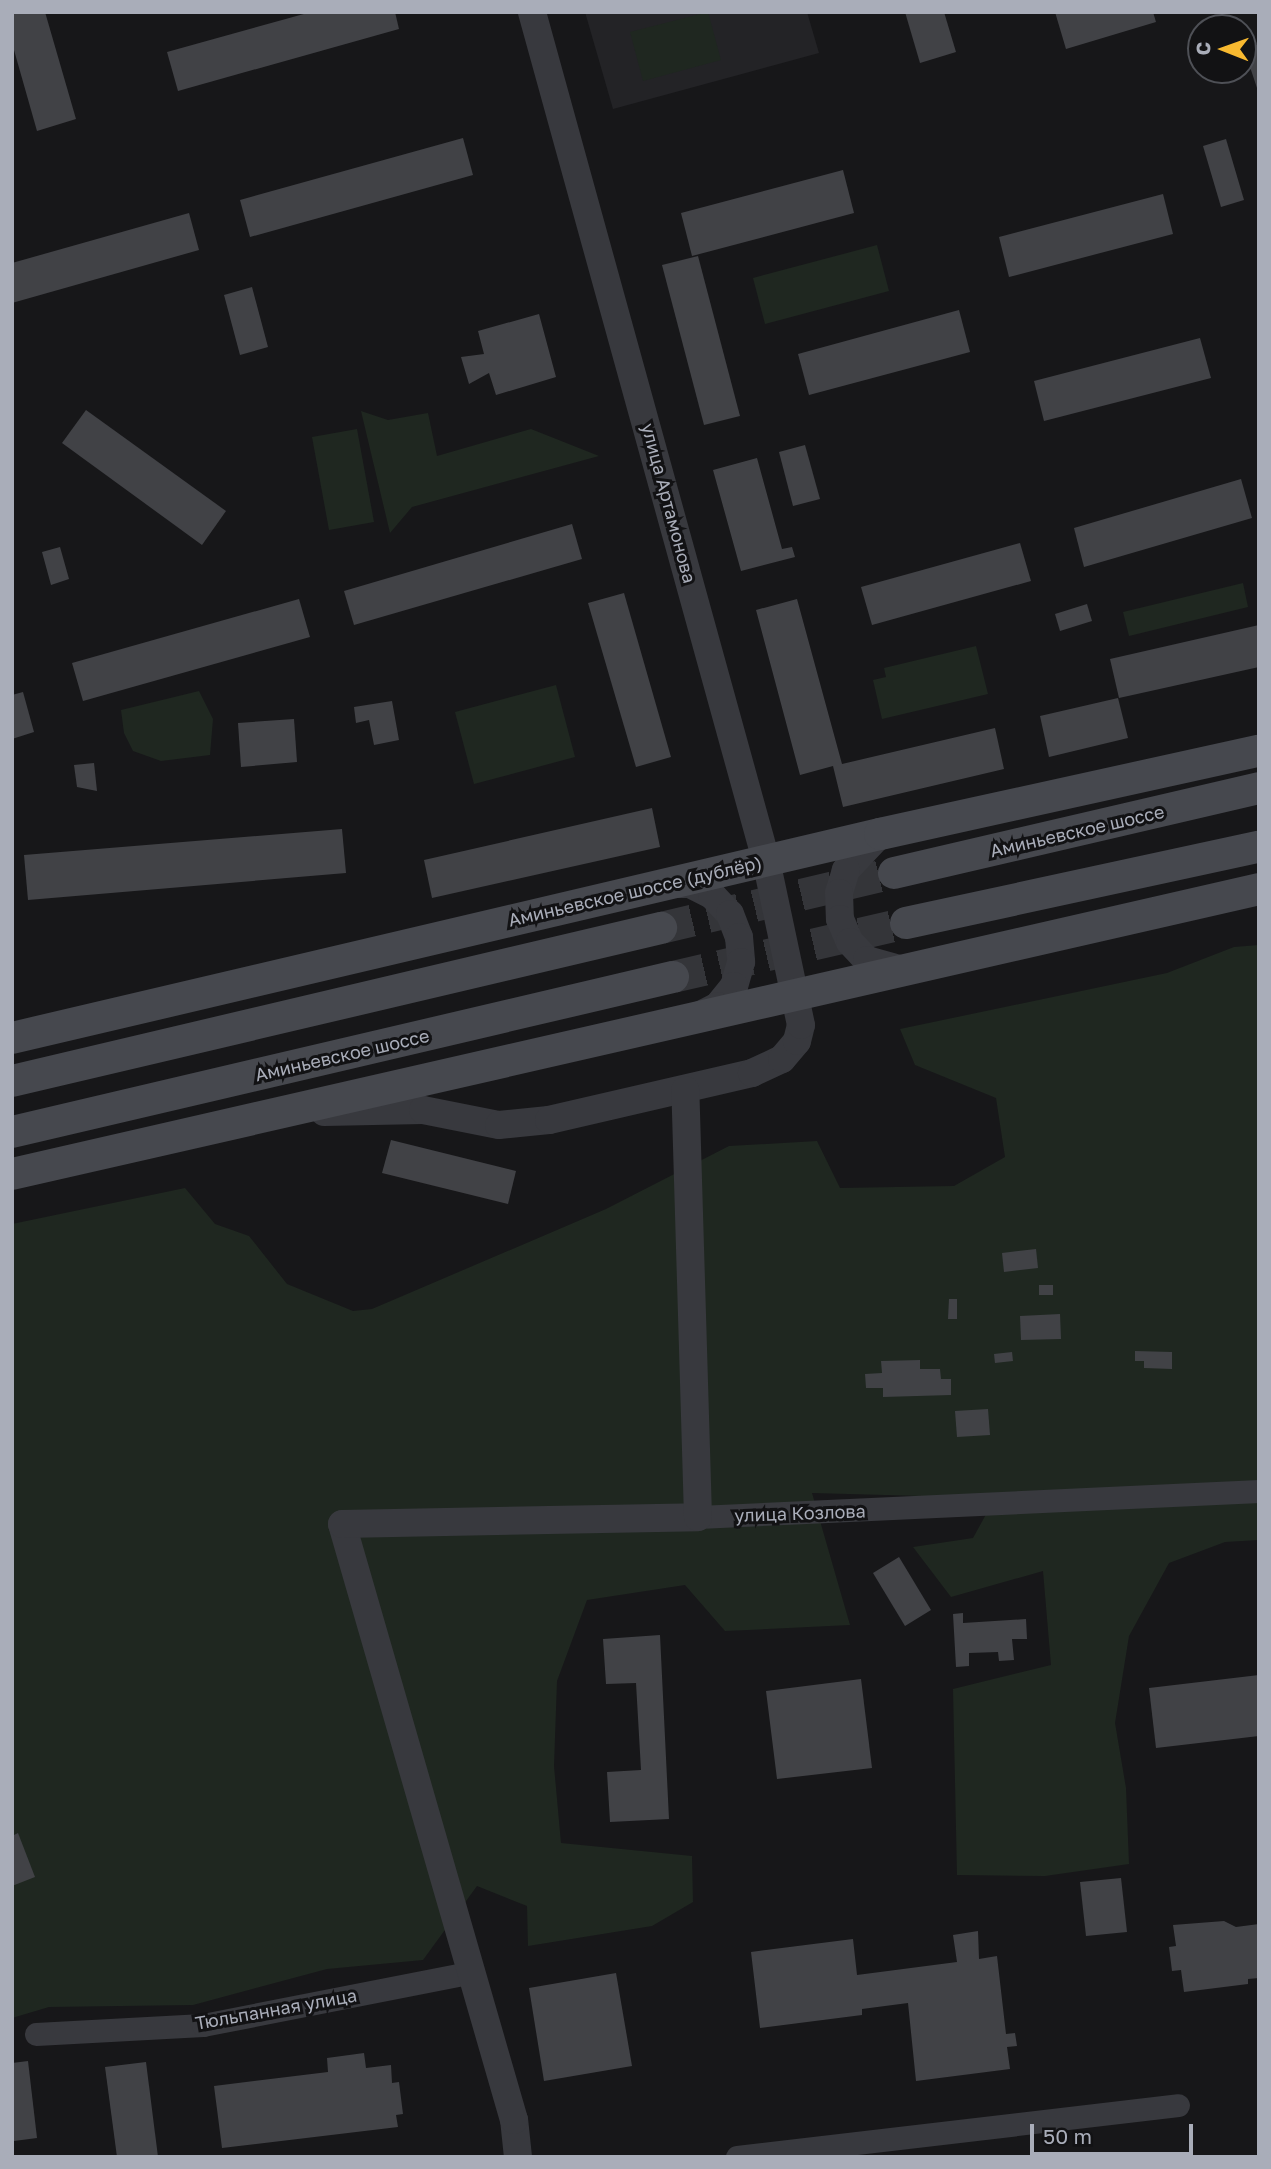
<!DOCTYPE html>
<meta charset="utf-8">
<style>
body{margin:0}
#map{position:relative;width:1271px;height:2169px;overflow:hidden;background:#171719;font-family:"Golos Text",sans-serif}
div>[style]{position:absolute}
.built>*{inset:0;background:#232326}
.green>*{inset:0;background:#1f2720}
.building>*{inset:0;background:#414246}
.secondary-tunnel>*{height:32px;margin-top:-16px;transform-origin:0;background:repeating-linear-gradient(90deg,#343539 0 32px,transparent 0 48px)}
.minor>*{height:23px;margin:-11.5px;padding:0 11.5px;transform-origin:11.5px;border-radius:11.5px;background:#38393e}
.tertiary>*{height:28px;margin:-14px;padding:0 14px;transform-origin:14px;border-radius:14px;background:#38393e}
.secondary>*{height:32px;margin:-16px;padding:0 16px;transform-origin:16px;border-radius:16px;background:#46484e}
span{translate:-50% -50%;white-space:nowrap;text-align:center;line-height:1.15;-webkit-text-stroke:6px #121214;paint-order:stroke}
.street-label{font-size:18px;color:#a9adb9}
.frame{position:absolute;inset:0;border:14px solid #a9adb9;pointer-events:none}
.north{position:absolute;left:1187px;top:14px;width:70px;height:70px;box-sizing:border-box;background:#121214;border:2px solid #4e5056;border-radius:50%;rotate:271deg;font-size:19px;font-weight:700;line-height:28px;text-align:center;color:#a9adb9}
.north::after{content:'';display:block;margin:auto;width:24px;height:32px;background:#f8b930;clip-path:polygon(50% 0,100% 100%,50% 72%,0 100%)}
.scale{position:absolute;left:1030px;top:2124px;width:163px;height:32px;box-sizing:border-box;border:4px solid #a9adb9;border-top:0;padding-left:9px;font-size:21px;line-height:24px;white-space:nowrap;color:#a9adb9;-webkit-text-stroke:5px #121214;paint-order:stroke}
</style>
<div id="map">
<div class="built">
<div style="clip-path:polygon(585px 12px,807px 12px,819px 53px,613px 109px)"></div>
</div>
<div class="green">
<div style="clip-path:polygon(708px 12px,721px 60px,643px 81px,630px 32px)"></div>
<div style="clip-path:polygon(877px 245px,889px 291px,765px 324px,753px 278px)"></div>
<div style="clip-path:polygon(361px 411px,388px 420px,428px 413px,437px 456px,531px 429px,599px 456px,412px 507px,390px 533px)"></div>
<div style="clip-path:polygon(357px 429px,374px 522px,329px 530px,312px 437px)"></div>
<div style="clip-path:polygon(1243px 583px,1248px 607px,1129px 636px,1123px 612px)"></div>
<div style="clip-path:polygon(976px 646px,988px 694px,882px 719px,873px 680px,886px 677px,884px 668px)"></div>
<div style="clip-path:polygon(556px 685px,575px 757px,474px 784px,455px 712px)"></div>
<div style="clip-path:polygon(199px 691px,213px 719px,210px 755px,161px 761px,133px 751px,124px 733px,121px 710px)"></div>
<div style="clip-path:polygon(1259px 945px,1259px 1540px,1225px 1542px,1169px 1563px,1129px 1636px,1115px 1723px,1126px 1788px,1129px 1864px,1045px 1876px,957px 1875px,953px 1689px,1051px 1665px,1043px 1571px,951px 1597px,913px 1547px,973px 1538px,995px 1498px,812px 1493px,850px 1625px,725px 1631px,685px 1585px,587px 1600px,557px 1681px,554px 1766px,561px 1843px,692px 1856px,693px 1902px,652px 1926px,528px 1946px,527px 1906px,477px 1886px,423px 1960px,327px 1969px,193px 2005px,49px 2007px,12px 2018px,12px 1224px,185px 1188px,215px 1224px,249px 1236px,287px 1284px,353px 1311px,372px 1309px,606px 1209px,729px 1146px,817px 1141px,840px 1188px,954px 1186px,1005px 1157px,996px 1098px,915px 1065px,900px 1029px,1167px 973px,1234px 947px)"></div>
</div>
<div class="building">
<div style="clip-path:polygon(12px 12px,45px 12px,76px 119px,37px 131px,12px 43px)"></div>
<div style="clip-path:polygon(311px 12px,395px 12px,399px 29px,178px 91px,167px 52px)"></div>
<div style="clip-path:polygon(905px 12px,944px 12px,956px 52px,920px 63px)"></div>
<div style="clip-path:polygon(1055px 12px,1153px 12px,1156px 22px,1066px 49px)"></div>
<div style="clip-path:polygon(1259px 44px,1259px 91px,1258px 91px,1244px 49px)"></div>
<div style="clip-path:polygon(463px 138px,473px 175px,250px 237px,240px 200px)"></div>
<div style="clip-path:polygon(1226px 139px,1244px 200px,1221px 207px,1203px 146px)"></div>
<div style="clip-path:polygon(843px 170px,854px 213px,692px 256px,681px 213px)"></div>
<div style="clip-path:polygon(1163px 194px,1173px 234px,1009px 277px,999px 237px)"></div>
<div style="clip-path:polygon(189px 213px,199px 250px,12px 303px,12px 263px)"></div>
<div style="clip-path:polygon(698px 256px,740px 416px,704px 425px,662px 265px)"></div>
<div style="clip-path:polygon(252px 287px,268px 347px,240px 355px,224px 295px)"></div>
<div style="clip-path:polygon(959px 310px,970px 352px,809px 395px,798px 354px)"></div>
<div style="clip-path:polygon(539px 314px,556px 377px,496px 395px,489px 373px,469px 384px,461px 357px,484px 354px,478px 331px)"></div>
<div style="clip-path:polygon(1200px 338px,1211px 378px,1044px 421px,1034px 381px)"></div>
<div style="clip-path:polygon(86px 410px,226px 511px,202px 545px,62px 443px)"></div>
<div style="clip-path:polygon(805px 445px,820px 499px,793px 506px,779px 452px)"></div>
<div style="clip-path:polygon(757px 458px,782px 549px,792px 547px,795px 557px,741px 571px,713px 470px)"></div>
<div style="clip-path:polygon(1241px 479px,1252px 518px,1084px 567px,1074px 528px)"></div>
<div style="clip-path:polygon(572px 524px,582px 559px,354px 625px,344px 591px)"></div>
<div style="clip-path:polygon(1020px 543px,1031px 581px,872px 625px,861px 587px)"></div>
<div style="clip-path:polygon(60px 547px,69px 579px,51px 585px,42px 552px)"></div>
<div style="clip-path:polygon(624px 593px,671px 757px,636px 767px,588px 603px)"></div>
<div style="clip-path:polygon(299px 599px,310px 637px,83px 701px,72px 663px)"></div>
<div style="clip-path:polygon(797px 599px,842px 764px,995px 728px,1004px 769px,843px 807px,833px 766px,800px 775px,756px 610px)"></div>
<div style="clip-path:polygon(1087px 604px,1092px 621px,1060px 631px,1055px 614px)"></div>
<div style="clip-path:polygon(1259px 625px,1259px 667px,1119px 698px,1110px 659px)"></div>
<div style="clip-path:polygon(23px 692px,34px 732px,12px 739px,12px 695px)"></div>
<div style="clip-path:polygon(1118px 698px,1128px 738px,1049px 757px,1040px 716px)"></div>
<div style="clip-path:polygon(392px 701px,399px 740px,374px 745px,369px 720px,356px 723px,354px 707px)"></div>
<div style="clip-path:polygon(294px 719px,297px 762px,241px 767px,238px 723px)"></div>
<div style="clip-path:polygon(94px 763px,97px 791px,77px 787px,74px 765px)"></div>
<div style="clip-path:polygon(652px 808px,660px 847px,432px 898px,424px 860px)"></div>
<div style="clip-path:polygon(342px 829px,346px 873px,28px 900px,24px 855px)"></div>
<div style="clip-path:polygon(391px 1140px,516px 1171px,508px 1204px,382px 1173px)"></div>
<div style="clip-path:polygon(1036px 1249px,1038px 1268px,1004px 1272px,1002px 1253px)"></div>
<div style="clip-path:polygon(1039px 1285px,1053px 1285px,1053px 1295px,1039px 1295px)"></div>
<div style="clip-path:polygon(949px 1299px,957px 1299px,957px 1319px,948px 1319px)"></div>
<div style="clip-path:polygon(1060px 1314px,1061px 1339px,1021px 1340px,1020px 1316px)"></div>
<div style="clip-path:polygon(1135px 1351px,1172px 1352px,1172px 1369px,1144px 1368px,1144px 1361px,1135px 1361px)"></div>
<div style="clip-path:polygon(1012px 1352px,1013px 1361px,995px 1363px,994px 1354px)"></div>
<div style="clip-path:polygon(920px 1360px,920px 1369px,940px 1369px,941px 1379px,951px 1379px,951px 1395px,883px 1397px,883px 1388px,866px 1388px,865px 1374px,882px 1373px,881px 1361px)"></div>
<div style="clip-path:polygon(988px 1409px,990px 1435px,957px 1437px,955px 1411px)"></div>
<div style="clip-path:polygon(899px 1557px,931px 1610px,905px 1626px,873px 1573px)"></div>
<div style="clip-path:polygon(963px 1613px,963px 1623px,1026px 1619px,1027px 1639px,1012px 1639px,1014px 1660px,999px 1661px,998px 1652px,969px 1653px,969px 1666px,956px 1667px,953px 1614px)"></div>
<div style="clip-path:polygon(660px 1635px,669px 1819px,610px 1822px,607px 1772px,641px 1770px,636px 1683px,606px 1684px,603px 1639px)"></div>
<div style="clip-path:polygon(1259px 1675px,1259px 1736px,1156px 1748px,1149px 1688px)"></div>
<div style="clip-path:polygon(861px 1679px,872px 1768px,777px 1779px,766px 1691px)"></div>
<div style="clip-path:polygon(18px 1833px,35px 1877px,12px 1886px,12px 1836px)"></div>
<div style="clip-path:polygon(1121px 1878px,1127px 1932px,1086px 1936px,1080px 1882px)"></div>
<div style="clip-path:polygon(1224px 1921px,1236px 1927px,1259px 1924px,1259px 1978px,1248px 1979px,1248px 1984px,1184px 1992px,1181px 1970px,1172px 1971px,1169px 1947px,1176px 1946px,1173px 1925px)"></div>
<div style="clip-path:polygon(978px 1931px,979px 1959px,997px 1956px,1006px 2034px,1015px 2033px,1017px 2046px,1007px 2047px,1010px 2069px,916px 2081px,908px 2003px,862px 2009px,862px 2015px,760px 2028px,751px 1952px,853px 1939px,857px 1975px,957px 1962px,953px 1935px)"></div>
<div style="clip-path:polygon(616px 1973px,632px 2066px,544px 2081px,529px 1988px)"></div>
<div style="clip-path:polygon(364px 2053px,366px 2068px,391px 2065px,392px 2083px,399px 2082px,403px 2114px,396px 2115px,398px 2127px,222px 2148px,214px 2086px,328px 2072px,327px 2058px)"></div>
<div style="clip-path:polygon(28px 2061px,37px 2138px,14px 2141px,12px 2063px)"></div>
<div style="clip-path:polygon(146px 2062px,158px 2157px,117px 2157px,105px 2067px)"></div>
</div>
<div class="secondary-tunnel">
<div style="left:661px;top:928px;width:239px;rotate:-13.3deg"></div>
<div style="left:673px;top:977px;width:239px;rotate:-13deg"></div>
</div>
<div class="minor">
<div style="left:698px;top:1517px;width:562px;rotate:-2.65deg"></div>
<div style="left:36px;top:2034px;width:167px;rotate:-3.1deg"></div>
<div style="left:203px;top:2025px;width:274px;rotate:-11.1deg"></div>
<div style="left:737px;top:2157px;width:444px;rotate:-6.7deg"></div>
</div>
<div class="tertiary">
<div style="left:880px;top:834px;width:50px;rotate:133.4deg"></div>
<div style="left:846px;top:870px;width:24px;rotate:107deg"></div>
<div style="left:839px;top:893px;width:26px;rotate:88deg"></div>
<div style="left:840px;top:919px;width:25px;rotate:67deg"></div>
<div style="left:850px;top:942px;width:25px;rotate:47deg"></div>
<div style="left:867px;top:960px;width:41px;rotate:15.4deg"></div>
<div style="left:670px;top:884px;width:20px"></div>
<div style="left:690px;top:884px;width:25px;rotate:27deg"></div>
<div style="left:712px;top:895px;width:26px;rotate:47deg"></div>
<div style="left:730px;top:914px;width:25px;rotate:69deg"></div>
<div style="left:739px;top:937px;width:25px;rotate:85deg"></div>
<div style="left:741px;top:962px;width:25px;rotate:106deg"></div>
<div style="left:734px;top:986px;width:26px;rotate:129deg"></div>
<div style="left:718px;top:1006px;width:22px;rotate:153deg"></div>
<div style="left:324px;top:1112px;width:99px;rotate:-1.2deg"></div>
<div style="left:423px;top:1110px;width:77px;rotate:11.2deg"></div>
<div style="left:499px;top:1125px;width:50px;rotate:-5.7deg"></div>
<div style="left:549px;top:1120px;width:208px;rotate:-13deg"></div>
<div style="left:752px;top:1073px;width:33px;rotate:-25deg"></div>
<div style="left:782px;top:1059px;width:23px;rotate:-50deg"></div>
<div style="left:797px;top:1041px;width:16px;rotate:-76deg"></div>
<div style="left:801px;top:1025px;width:169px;rotate:-102deg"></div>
<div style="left:766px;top:860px;width:880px;rotate:-105.43deg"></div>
<div style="left:518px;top:2157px;width:37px;rotate:-96deg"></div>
<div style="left:514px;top:2120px;width:620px;rotate:-106.1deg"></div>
<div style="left:342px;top:1524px;width:356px;rotate:-1.1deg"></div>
<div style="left:698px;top:1517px;width:427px;rotate:-91.7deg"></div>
</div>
<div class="secondary">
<div style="left:894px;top:873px;width:375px;rotate:-13.1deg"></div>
<div style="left:906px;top:923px;width:361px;rotate:-12.2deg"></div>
<div style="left:12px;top:1038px;width:892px;rotate:-13.23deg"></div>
<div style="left:880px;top:834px;width:388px;rotate:-12.4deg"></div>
<div style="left:12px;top:1081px;width:667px;rotate:-13.27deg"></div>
<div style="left:12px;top:1132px;width:679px;rotate:-13.2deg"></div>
<div style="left:12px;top:1174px;width:1279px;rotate:-12.87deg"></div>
</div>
<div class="street-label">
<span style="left:669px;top:503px;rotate:75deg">улица Артамонова</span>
<span style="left:1077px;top:831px;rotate:-13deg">Аминьевское шоссе</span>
<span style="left:635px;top:891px;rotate:-13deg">Аминьевское шоссе (дублёр)</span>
<span style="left:342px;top:1055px;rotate:-13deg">Аминьевское шоссе</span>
<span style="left:800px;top:1513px;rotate:-2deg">улица Козлова</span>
<span style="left:276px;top:2009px;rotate:-10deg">Тюльпанная улица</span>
</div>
<div class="frame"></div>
<div class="north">С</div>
<div class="scale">50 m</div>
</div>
